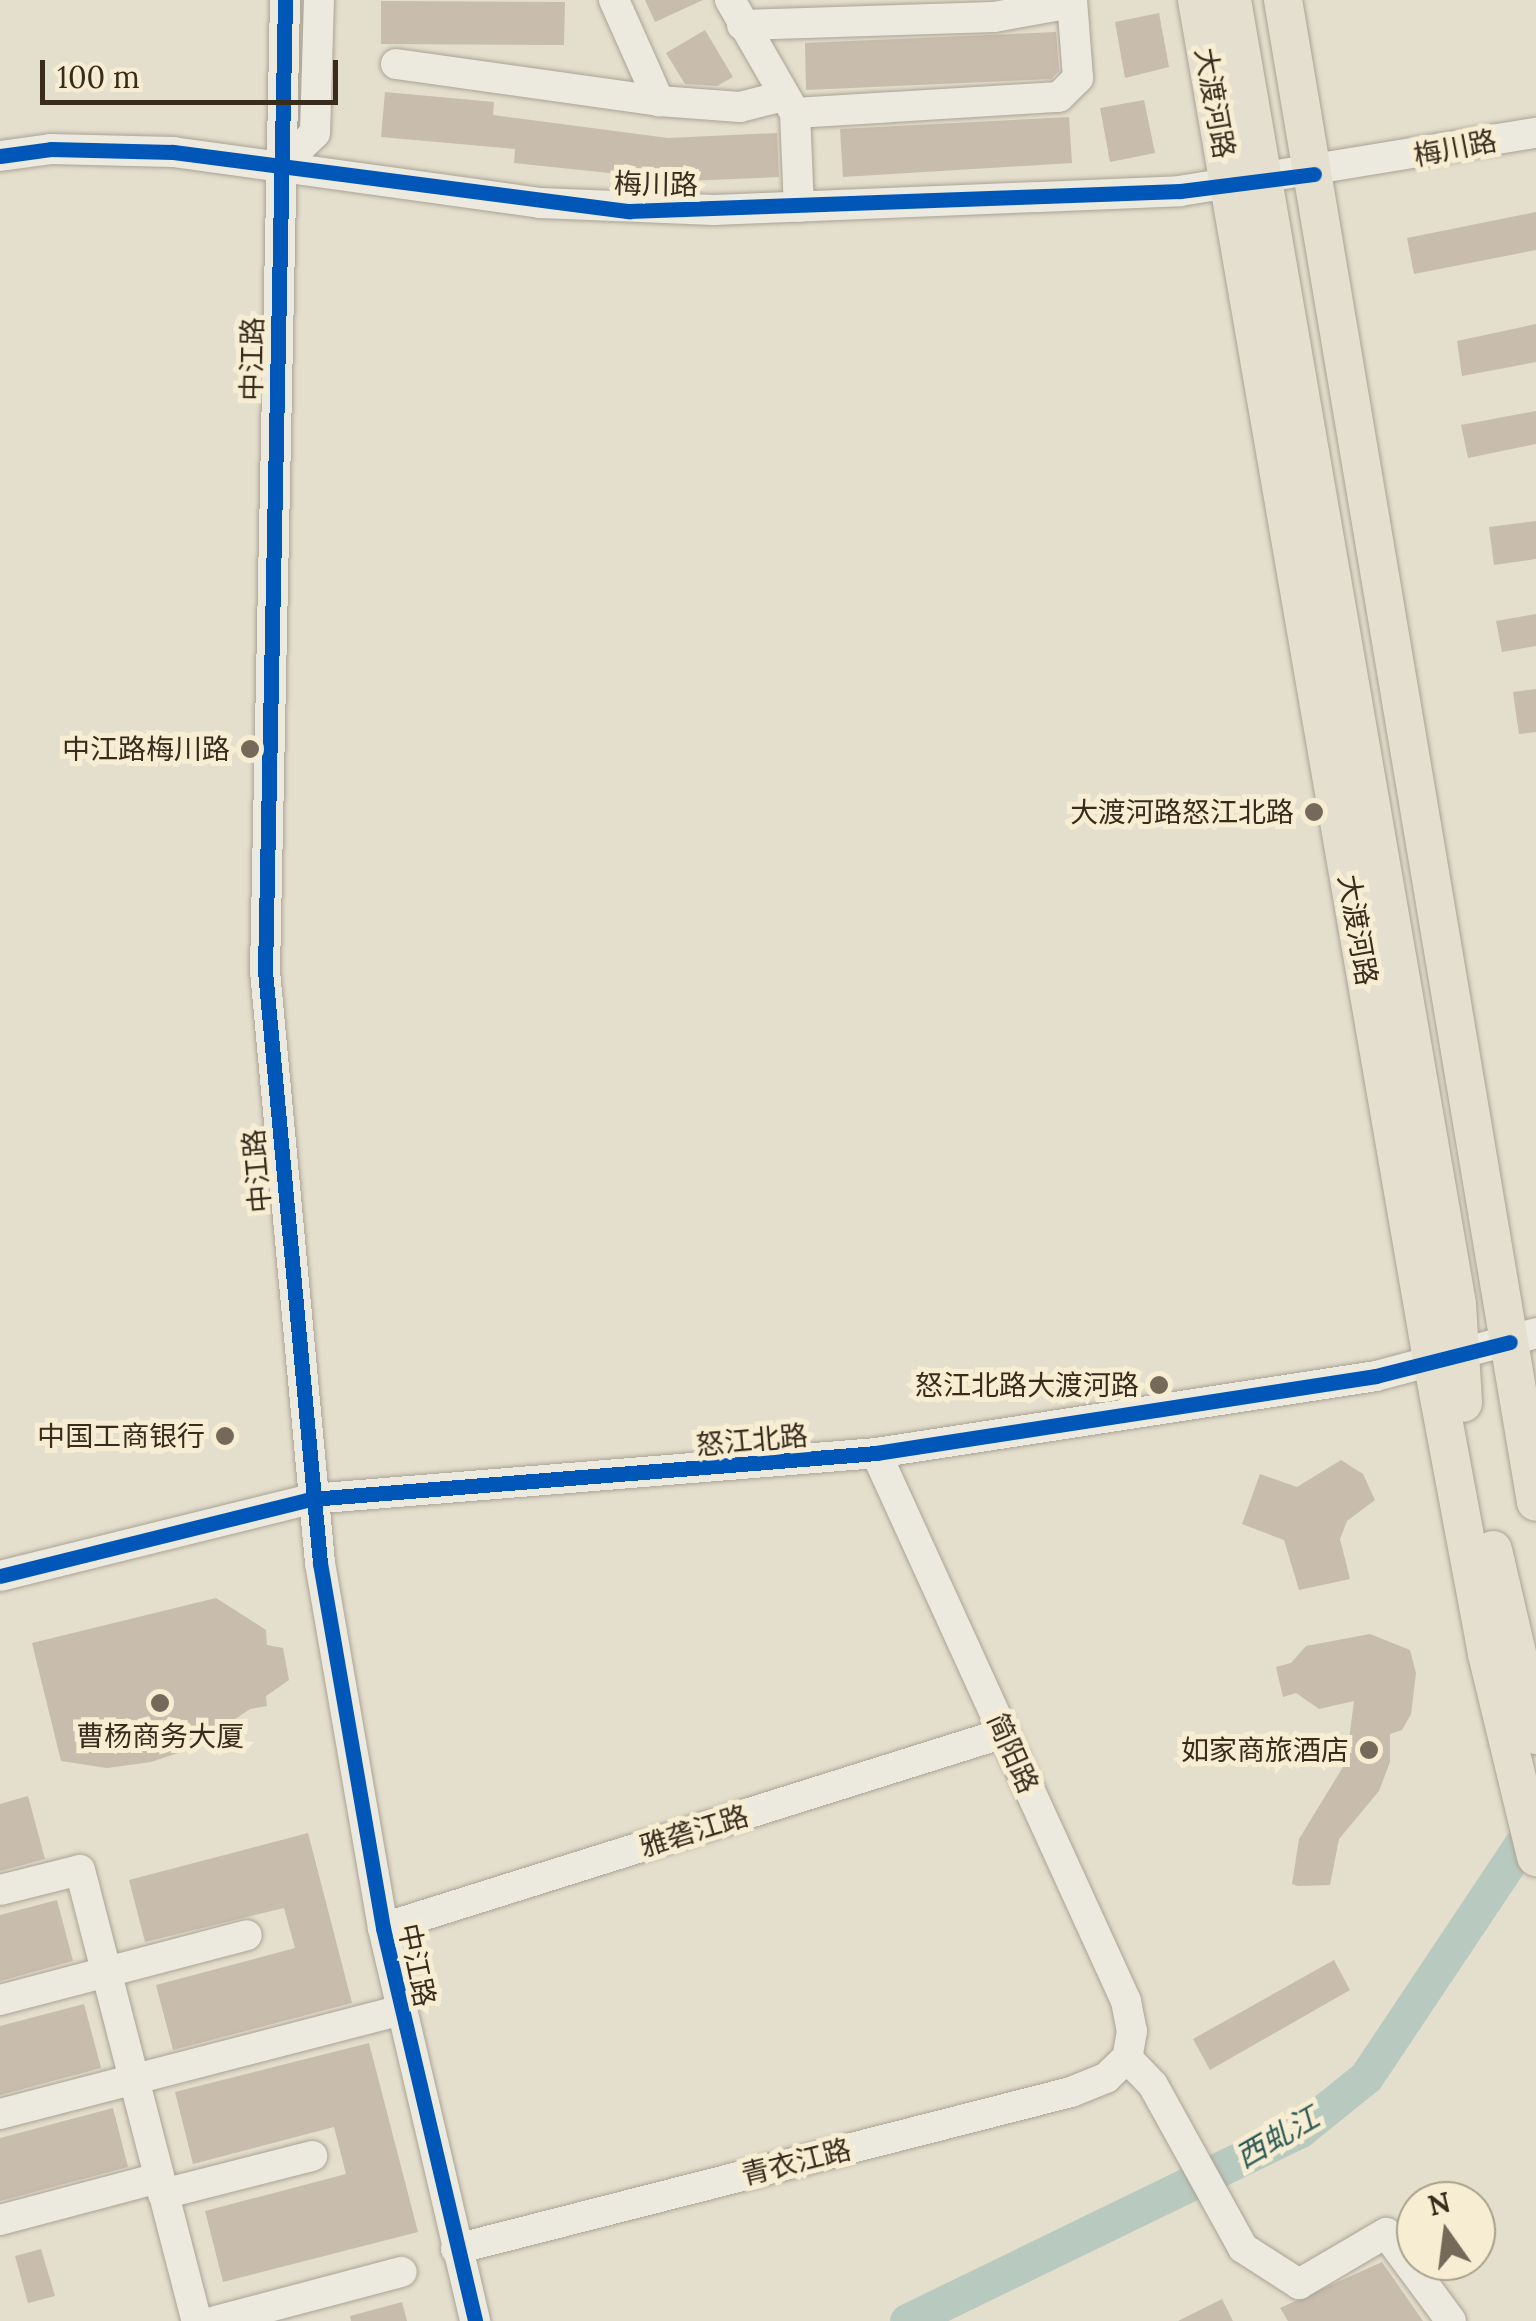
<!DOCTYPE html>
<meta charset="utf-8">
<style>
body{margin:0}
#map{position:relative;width:1536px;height:2321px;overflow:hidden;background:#e4decc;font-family:Lora,"Noto Sans SC",serif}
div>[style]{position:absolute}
.river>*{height:35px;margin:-17.5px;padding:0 17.5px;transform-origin:17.5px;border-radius:17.5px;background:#b8cabf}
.building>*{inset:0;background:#c8bcad}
.roads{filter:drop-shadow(0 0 2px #aaa396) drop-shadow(0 0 2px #aaa396)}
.minor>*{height:30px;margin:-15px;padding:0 15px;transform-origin:15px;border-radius:15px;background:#ece9df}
.major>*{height:38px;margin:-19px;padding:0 19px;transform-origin:19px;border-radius:19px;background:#e5dfd0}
.cycleway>*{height:15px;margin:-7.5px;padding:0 7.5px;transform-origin:7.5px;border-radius:7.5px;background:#0057b8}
.dots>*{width:28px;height:28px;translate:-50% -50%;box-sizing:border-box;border:5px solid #f7edd2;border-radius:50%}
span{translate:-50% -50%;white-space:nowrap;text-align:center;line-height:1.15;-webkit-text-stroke:10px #f7edd2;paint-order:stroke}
.street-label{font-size:28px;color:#392c1d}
.poi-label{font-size:28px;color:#392c1d}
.right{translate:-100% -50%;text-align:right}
.water-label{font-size:30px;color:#2c5a58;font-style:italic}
.north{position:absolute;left:1396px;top:2181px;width:100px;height:100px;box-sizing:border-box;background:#f7edd2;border:2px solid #aba08a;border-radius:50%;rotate:346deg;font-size:28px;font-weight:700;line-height:40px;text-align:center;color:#392c1d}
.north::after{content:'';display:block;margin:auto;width:35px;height:45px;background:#756a5a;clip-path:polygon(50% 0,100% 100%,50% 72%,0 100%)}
.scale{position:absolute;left:40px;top:60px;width:298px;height:45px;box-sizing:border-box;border:5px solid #392c1d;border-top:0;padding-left:12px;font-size:30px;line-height:35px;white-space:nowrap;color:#392c1d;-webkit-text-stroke:8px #f7edd2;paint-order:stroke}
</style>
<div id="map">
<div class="river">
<div style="left:907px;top:2321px;width:436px;rotate:-25.9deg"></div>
<div style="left:1299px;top:2131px;width:86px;rotate:-38.9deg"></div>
<div style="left:1366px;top:2077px;width:306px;rotate:-56.3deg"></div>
</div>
<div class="building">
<div style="clip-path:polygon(645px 0,703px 0,655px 22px)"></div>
<div style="clip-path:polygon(381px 1px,565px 2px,564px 45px,381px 44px)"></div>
<div style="clip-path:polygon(1159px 13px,1169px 67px,1125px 78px,1115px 22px)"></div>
<div style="clip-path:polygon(705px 30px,733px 77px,717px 86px,685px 84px,666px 53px)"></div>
<div style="clip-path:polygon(1056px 32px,1059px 71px,1051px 79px,806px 90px,805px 43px)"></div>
<div style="clip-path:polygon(385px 92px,494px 102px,493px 115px,668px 138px,777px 133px,779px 177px,685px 181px,514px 163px,515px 149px,381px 137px)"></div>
<div style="clip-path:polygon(1144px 100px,1155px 153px,1110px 162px,1100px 108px)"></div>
<div style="clip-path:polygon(1069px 117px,1072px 163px,843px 177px,840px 129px)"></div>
<div style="clip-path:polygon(1536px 212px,1536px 250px,1414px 274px,1407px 238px)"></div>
<div style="clip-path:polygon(1536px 324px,1536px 362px,1462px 376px,1457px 341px)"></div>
<div style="clip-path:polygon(1536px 411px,1536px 444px,1468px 458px,1461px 425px)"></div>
<div style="clip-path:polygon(1536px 521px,1536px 559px,1494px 565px,1489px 527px)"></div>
<div style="clip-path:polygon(1536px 614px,1536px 646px,1502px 652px,1496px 621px)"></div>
<div style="clip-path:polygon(1536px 689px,1536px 732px,1519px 734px,1513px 692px)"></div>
<div style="clip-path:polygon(1341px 1460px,1363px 1474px,1375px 1500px,1347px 1521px,1340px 1539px,1350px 1579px,1299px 1590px,1284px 1540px,1242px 1524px,1260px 1474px,1297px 1487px)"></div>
<div style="clip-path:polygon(216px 1598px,266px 1630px,267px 1645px,283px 1648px,289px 1680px,266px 1696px,267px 1706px,250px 1709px,193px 1748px,151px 1762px,107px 1768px,61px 1761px,32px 1643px)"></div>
<div style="clip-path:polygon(1370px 1634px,1410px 1650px,1416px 1673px,1411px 1714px,1402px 1730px,1390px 1734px,1390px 1762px,1379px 1791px,1339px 1839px,1330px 1885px,1298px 1886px,1292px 1884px,1299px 1839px,1346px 1762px,1354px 1701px,1319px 1709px,1296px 1693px,1283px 1697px,1276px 1667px,1291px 1663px,1306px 1646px)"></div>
<div style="clip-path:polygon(28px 1796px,45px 1859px,0 1871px,0 1804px)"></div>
<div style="clip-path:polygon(308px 1833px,352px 2003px,173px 2050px,156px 1985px,295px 1948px,284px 1908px,145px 1942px,129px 1880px)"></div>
<div style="clip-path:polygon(57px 1900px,73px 1961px,0 1981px,0 1915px)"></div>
<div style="clip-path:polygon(1334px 1960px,1350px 1990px,1210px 2070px,1193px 2039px)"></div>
<div style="clip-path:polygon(84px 2004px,101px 2068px,0 2095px,0 2026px)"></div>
<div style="clip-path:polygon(369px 2043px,418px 2232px,223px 2282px,205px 2211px,346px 2174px,334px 2127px,193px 2164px,175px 2092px)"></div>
<div style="clip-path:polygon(113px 2108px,128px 2167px,0 2201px,0 2138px)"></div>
<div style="clip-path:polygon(41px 2249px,55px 2296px,28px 2303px,15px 2256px)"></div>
<div style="clip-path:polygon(1382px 2262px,1423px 2321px,1288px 2321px,1280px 2308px)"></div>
<div style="clip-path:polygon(1222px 2299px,1233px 2321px,1178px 2321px)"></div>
<div style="clip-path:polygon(402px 2302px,407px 2321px,351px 2321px,350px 2316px)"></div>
</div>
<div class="roads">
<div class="minor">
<div style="left:285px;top:0;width:971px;rotate:91.18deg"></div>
<div style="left:265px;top:971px;width:595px;rotate:84.69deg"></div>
<div style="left:320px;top:1563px;width:370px;rotate:80.2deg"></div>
<div style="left:383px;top:1928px;width:404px;rotate:76.8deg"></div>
<div style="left:614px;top:0;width:111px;rotate:66deg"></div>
<div style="left:730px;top:0;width:130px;rotate:60.1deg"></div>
<div style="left:795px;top:113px;width:94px;rotate:87.6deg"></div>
<div style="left:742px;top:25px;width:252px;rotate:-1.8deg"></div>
<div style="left:994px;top:17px;width:79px;rotate:-10.2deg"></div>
<div style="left:396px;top:64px;width:266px;rotate:8deg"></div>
<div style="left:659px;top:101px;width:81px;rotate:4.2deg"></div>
<div style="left:740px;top:107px;width:44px;rotate:-14.3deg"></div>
<div style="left:795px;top:113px;width:264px;rotate:-3.5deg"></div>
<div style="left:1059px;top:97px;width:27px;rotate:-45deg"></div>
<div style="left:1078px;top:78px;width:78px;rotate:-94.4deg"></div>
<div style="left:0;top:156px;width:51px;rotate:-7.8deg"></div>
<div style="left:51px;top:149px;width:122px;rotate:1.4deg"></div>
<div style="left:173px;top:152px;width:371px;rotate:7.9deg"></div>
<div style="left:540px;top:203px;width:174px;rotate:2.3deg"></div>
<div style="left:714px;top:210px;width:466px;rotate:-2.3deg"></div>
<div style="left:1180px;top:191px;width:361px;rotate:-9.3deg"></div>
<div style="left:281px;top:166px;width:47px;rotate:-44.1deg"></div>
<div style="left:315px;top:133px;width:133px;rotate:-88.3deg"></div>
<div style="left:876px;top:1453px;width:602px;rotate:65.48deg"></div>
<div style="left:1126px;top:2001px;width:31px;rotate:79deg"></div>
<div style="left:1132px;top:2031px;width:27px;rotate:100deg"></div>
<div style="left:0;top:1576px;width:320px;rotate:-13.9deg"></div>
<div style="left:311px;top:1499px;width:567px;rotate:-4.65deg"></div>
<div style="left:876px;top:1453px;width:506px;rotate:-8.75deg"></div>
<div style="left:1376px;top:1376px;width:166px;rotate:-15deg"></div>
<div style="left:0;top:1890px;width:82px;rotate:-14deg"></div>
<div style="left:80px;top:1870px;width:466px;rotate:75.5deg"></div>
<div style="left:383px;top:1928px;width:651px;rotate:-17.43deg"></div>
<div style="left:0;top:2000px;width:255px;rotate:-14.7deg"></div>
<div style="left:1127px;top:2058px;width:37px;rotate:46deg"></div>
<div style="left:1153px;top:2085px;width:186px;rotate:61.1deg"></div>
<div style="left:1243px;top:2248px;width:67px;rotate:32.7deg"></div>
<div style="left:1299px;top:2284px;width:101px;rotate:-30.4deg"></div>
<div style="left:1386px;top:2233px;width:109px;rotate:53.5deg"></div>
<div style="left:0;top:2114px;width:414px;rotate:-14.5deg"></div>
<div style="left:163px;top:2194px;width:154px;rotate:-14.3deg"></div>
<div style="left:0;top:2220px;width:164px;rotate:-14.8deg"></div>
<div style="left:456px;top:2249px;width:635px;rotate:-14.32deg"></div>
<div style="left:1071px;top:2092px;width:38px;rotate:-22deg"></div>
<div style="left:1106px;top:2078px;width:29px;rotate:-44deg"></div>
<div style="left:216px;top:2321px;width:192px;rotate:-14.8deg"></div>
</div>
<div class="major">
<div style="left:1197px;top:0;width:1385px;rotate:80.19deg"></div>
<div style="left:1433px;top:1365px;width:294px;rotate:79.4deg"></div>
<div style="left:1487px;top:1654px;width:209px;rotate:76.4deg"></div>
<div style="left:1232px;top:0;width:1323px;rotate:80.21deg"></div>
<div style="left:1457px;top:1304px;width:99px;rotate:86.5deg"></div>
<div style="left:1283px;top:0;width:1523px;rotate:80.44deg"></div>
<div style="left:1493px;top:1550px;width:190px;rotate:76.9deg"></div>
</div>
</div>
<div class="cycleway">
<div style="left:285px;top:0;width:971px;rotate:91.18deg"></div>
<div style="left:265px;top:971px;width:595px;rotate:84.69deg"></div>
<div style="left:320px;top:1563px;width:370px;rotate:80.2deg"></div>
<div style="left:383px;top:1928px;width:404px;rotate:76.8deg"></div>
<div style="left:0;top:156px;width:51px;rotate:-7.8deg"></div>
<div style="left:51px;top:149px;width:122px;rotate:1.4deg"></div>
<div style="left:173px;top:152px;width:460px;rotate:7.4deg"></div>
<div style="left:629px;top:211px;width:551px;rotate:-2.08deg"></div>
<div style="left:1180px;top:191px;width:135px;rotate:-7.2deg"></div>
<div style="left:0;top:1576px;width:320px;rotate:-13.9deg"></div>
<div style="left:311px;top:1499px;width:567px;rotate:-4.65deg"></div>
<div style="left:876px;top:1453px;width:506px;rotate:-8.75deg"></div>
<div style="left:1376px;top:1376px;width:138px;rotate:-14.2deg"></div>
</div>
<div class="dots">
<div style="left:250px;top:749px;background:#756a5a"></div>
<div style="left:1314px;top:812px;background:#756a5a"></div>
<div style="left:1159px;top:1385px;background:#756a5a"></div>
<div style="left:225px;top:1436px;background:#756a5a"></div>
<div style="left:160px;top:1703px;background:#756a5a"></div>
<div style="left:1369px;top:1750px;background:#756a5a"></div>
</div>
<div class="street-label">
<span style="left:1215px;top:103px;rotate:80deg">大渡河路</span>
<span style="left:1455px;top:148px;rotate:-11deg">梅川路</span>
<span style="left:656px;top:184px;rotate:1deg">梅川路</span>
<span style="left:252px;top:359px;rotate:-89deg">中江路</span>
<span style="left:1358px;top:930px;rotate:80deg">大渡河路</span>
<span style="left:257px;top:1171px;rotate:-95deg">中江路</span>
<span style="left:752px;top:1440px;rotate:-5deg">怒江北路</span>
<span style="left:1013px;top:1753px;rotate:66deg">简阳路</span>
<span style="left:694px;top:1831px;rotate:-17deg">雅砻江路</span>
<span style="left:417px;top:1965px;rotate:78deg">中江路</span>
<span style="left:796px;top:2162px;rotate:-14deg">青衣江路</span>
</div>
<div class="poi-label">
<span class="right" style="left:230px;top:749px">中江路梅川路</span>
<span class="right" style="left:1294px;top:812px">大渡河路怒江北路</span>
<span class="right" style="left:1139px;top:1385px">怒江北路大渡河路</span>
<span class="right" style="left:205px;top:1436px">中国工商银行</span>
<span style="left:160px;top:1736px">曹杨商务大厦</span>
<span class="right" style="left:1349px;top:1750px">如家商旅酒店</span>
</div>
<div class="water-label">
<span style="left:1277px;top:2137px;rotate:-30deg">西虬江</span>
</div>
<div class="north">N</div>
<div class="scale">100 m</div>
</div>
